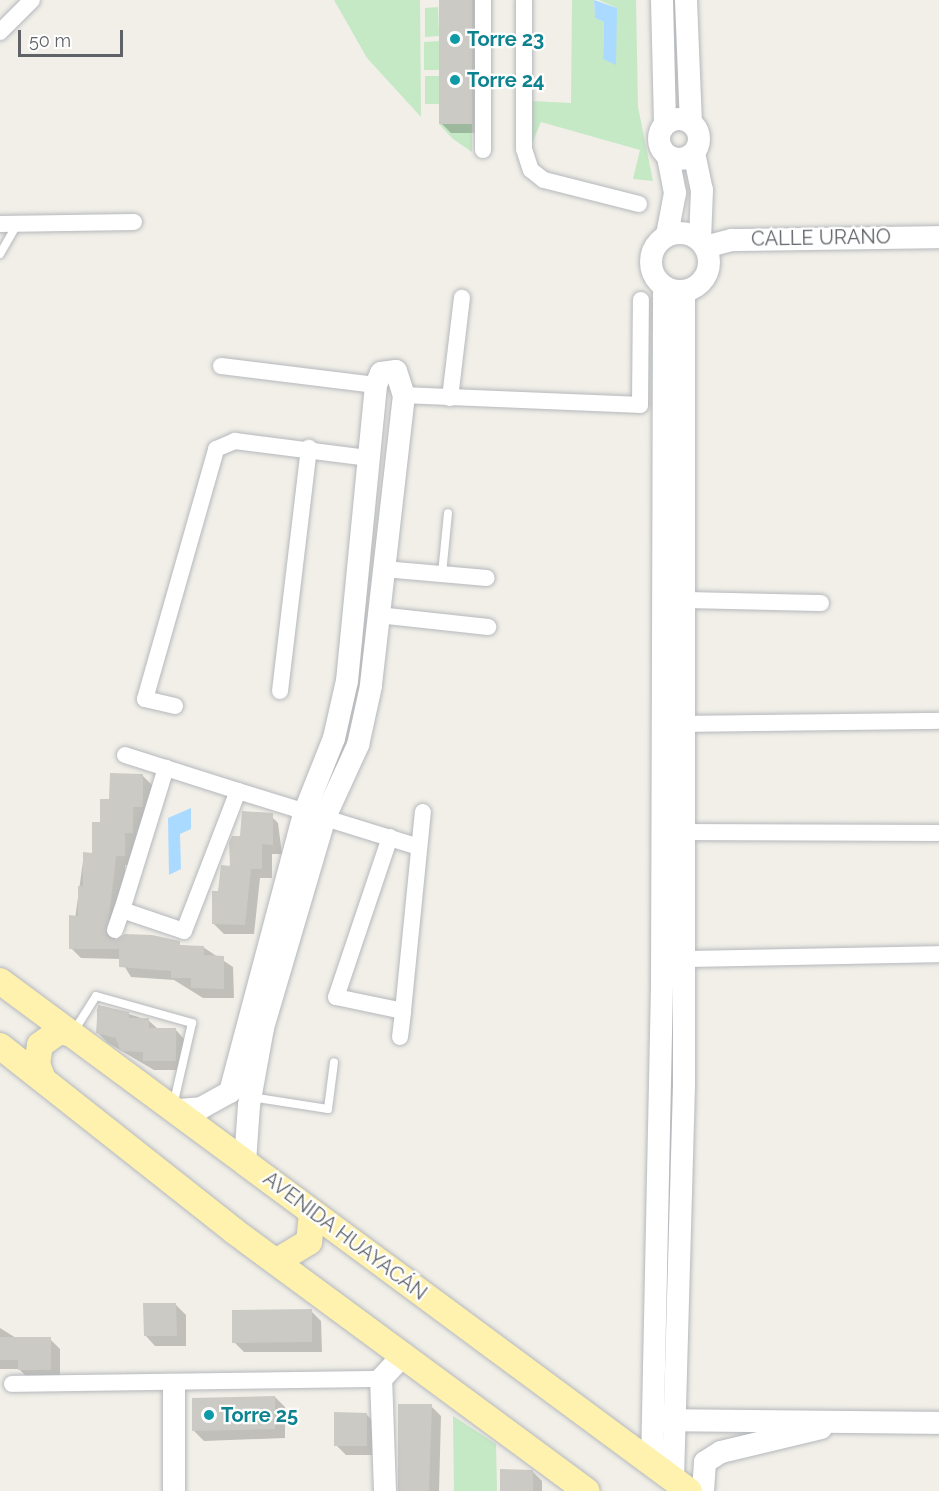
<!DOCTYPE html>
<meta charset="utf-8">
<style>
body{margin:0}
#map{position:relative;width:939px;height:1491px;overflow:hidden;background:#f1efe8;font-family:Raleway,sans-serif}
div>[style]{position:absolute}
.green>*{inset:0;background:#c5e8c5}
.water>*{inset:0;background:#aadaff}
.shadow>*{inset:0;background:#0003}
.building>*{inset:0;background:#cccac5}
.roads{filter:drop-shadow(0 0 2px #b5b8bc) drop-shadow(0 0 2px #b5b8bc)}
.lane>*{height:8px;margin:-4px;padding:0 4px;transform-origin:4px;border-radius:4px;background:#fff}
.street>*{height:16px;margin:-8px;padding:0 8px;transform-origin:8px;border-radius:8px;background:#fff}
.secondary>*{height:22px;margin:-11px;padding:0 11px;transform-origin:11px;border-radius:11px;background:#fff}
.secondary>.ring{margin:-11px;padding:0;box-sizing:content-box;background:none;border:22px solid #fff;border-radius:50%}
.primary>*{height:26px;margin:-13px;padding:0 13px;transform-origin:13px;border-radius:13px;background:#fff2af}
.dots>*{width:16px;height:16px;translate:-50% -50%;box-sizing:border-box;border:3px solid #fff;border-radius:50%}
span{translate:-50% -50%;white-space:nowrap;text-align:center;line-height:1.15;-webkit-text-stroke:4.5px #fff;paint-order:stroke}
.culture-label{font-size:20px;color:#0d838f;font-weight:700}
.left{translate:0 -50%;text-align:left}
.street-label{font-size:20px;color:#5f6368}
.scale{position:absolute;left:18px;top:30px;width:105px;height:27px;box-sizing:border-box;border:3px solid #5f6368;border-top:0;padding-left:8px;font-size:18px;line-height:21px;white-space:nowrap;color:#5f6368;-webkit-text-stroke:4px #fff;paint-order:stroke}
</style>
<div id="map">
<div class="green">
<div style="clip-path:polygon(334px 0,420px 0,421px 117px,367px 58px)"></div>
<div style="clip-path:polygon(572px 0,594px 0,595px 18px,604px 22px,603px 58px,617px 8px,599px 0,636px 0,638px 107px,653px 181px,633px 179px,640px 150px,541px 122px,530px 148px,531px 101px,571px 103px)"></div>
<div style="clip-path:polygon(438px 7px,439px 36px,425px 37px,425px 8px)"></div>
<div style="clip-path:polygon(439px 41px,439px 70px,424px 70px,424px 42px)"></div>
<div style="clip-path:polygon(425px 76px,439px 76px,439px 104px,425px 104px)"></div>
<div style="clip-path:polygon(439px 124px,472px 124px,472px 152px,453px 139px)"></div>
<div style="clip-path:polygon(453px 1416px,496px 1444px,497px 1491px,454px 1491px)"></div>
</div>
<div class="water">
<div style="clip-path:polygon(594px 0,617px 8px,616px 65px,603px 59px,604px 22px,595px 18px)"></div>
<div style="clip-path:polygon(191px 808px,191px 829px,180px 834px,181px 869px,169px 875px,168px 818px)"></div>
</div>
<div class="shadow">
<div style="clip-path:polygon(440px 0,481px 0,482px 133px,451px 133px,441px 123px)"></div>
<div style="clip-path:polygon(142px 775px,152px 785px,152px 816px,143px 842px,134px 842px,134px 865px,125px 865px,125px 895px,120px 895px,115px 941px,203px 947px,233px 967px,234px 998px,203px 998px,174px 980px,131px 977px,120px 959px,81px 958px,71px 948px,84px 854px,93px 854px,111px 801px)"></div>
<div style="clip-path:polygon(268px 813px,278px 823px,282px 854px,272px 854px,272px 878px,260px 878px,254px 934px,224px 934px,214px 924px,219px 893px,241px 837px)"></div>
<div style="clip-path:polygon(103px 1006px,148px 1020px,158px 1029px,175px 1029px,185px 1040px,185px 1070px,154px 1070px,108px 1043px,98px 1033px,97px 1009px)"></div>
<div style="clip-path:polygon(176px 1305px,186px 1315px,186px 1346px,155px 1346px,145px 1335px)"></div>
<div style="clip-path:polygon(311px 1311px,321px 1321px,322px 1352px,244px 1352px,234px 1342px)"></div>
<div style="clip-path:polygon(0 1328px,16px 1338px,50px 1339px,60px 1349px,60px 1380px,30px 1380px,19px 1369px,0 1369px)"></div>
<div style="clip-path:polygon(275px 1397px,285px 1407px,285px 1438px,204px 1441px,194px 1431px)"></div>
<div style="clip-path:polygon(400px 1405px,431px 1406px,441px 1416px,439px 1491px,398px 1491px)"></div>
<div style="clip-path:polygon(366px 1414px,376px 1424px,377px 1455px,346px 1455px,336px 1445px)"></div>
<div style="clip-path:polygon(532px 1471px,542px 1481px,542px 1491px,501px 1491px)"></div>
</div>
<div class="building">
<div style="clip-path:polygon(439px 0,472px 0,472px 124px,439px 124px)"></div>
<div style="clip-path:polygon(110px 773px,143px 774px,143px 807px,133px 807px,133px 833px,125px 833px,125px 856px,116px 856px,107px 936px,116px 940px,125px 934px,152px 935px,180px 941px,180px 945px,204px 946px,204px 955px,224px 956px,224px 989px,191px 988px,191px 978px,171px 978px,171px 971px,119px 967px,119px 949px,69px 949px,69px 915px,78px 916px,78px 886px,83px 886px,83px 852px,92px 853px,92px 822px,100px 822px,100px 799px,109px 799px)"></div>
<div style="clip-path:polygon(242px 811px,273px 813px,273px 845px,262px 844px,262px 869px,251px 869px,245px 925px,212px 924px,212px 891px,218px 891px,221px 865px,230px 866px,229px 843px,232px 836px,240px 836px)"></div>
<div style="clip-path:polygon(98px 1005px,129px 1012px,129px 1018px,149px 1018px,149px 1028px,176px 1028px,176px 1061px,143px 1061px,143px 1052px,120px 1051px,116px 1038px,96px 1033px)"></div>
<div style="clip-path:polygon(143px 1303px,176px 1303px,177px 1336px,144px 1336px)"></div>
<div style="clip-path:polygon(312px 1309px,312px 1342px,232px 1343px,232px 1310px)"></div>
<div style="clip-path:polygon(0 1337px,51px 1337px,51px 1370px,18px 1370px,18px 1360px,0 1360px)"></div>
<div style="clip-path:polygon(275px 1396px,275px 1429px,192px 1431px,192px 1398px)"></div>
<div style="clip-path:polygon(398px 1404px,432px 1404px,429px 1491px,398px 1491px)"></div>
<div style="clip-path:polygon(334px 1412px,367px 1413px,367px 1446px,334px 1446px)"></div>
<div style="clip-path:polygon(500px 1469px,533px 1470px,533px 1491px,500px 1491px)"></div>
</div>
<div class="roads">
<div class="lane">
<div style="left:0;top:254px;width:34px;rotate:-60deg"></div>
<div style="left:442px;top:574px;width:61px;rotate:-84.4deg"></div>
<div style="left:74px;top:1031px;width:41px;rotate:-57.8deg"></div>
<div style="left:96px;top:996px;width:100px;rotate:15.7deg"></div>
<div style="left:192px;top:1023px;width:85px;rotate:102.9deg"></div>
<div style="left:251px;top:1097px;width:78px;rotate:8.9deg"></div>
<div style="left:328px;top:1109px;width:47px;rotate:-82.7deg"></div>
</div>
<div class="street">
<div style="left:483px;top:0;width:150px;rotate:90deg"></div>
<div style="left:524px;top:0;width:149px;rotate:90deg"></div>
<div style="left:524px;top:149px;width:22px;rotate:72deg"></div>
<div style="left:531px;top:170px;width:16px;rotate:38deg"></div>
<div style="left:544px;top:180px;width:98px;rotate:14.2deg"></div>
<div style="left:0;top:32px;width:45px;rotate:-45deg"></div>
<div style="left:0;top:224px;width:134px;rotate:-0.9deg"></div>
<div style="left:221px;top:366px;width:156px;rotate:7deg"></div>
<div style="left:404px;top:395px;width:236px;rotate:2.4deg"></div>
<div style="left:640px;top:405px;width:105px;rotate:-89.5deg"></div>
<div style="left:450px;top:398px;width:101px;rotate:-83.2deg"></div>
<div style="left:384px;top:569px;width:103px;rotate:5deg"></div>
<div style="left:684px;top:600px;width:137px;rotate:1.3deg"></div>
<div style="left:378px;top:615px;width:111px;rotate:6.2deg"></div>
<div style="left:280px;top:691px;width:245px;rotate:-83.2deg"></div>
<div style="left:175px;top:706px;width:31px;rotate:-167deg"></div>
<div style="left:145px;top:699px;width:260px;rotate:-74.1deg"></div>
<div style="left:216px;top:449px;width:21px;rotate:-23deg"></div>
<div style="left:235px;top:441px;width:133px;rotate:7.3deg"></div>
<div style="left:684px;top:724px;width:255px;rotate:-0.7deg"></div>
<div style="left:125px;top:755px;width:119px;rotate:17.7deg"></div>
<div style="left:238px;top:791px;width:150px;rotate:111.1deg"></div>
<div style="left:184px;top:931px;width:65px;rotate:-161.3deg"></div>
<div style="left:122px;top:910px;width:149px;rotate:-72.8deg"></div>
<div style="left:238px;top:791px;width:189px;rotate:17.2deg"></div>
<div style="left:684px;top:832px;width:255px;rotate:0.2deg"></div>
<div style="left:390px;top:837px;width:169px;rotate:108.6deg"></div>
<div style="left:336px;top:997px;width:68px;rotate:11.8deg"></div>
<div style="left:403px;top:1011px;width:200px;rotate:-84.3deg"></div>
<div style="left:115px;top:930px;width:21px;rotate:-71deg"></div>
<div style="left:684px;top:959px;width:255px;rotate:-1.1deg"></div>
<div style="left:400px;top:1037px;width:26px;rotate:-83deg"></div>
<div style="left:12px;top:1384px;width:369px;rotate:-0.8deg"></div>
</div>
<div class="secondary">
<div style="left:662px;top:0;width:124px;rotate:88.6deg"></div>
<div style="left:686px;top:0;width:122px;rotate:87.7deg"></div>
<div class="ring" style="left:659px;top:119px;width:18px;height:18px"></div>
<div style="left:694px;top:153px;width:38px;rotate:78deg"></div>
<div style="left:702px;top:190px;width:50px;rotate:92.3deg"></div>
<div class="ring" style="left:651px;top:233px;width:36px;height:36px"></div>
<div style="left:667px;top:235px;width:43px;rotate:-79.2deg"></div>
<div style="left:675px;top:193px;width:38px;rotate:-101deg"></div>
<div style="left:705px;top:247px;width:28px;rotate:-15deg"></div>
<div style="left:732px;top:240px;width:207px;rotate:-0.8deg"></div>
<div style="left:180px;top:1110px;width:21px;rotate:-5deg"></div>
<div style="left:201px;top:1108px;width:33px;rotate:-29deg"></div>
<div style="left:230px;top:1092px;width:291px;rotate:-75.1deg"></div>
<div style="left:305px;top:811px;width:79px;rotate:-68.3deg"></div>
<div style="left:334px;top:738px;width:58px;rotate:-77.2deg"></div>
<div style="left:347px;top:681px;width:297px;rotate:-84.4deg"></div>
<div style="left:376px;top:385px;width:13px;rotate:-67deg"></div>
<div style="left:381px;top:373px;width:15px;rotate:-8deg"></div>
<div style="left:396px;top:371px;width:25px;rotate:72deg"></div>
<div style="left:404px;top:395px;width:293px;rotate:96.5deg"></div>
<div style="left:371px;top:686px;width:60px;rotate:102.4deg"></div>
<div style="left:358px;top:745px;width:79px;rotate:114.6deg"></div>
<div style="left:325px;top:817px;width:220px;rotate:106.4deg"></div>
<div style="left:263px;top:1028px;width:78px;rotate:100.3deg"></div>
<div style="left:249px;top:1105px;width:57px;rotate:94deg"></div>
<div style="left:174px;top:1385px;width:106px;rotate:90deg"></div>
<div style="left:662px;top:1420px;width:277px;rotate:0.6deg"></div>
<div style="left:652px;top:1463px;width:482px;rotate:-88.8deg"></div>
<div style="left:662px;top:981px;width:694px;rotate:-89.83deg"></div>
<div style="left:673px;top:1479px;width:394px;rotate:-88.4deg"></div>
<div style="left:684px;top:1085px;width:794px;rotate:-90deg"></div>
<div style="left:385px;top:1491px;width:112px;rotate:-92deg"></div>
<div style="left:381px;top:1379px;width:34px;rotate:-47deg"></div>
<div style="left:703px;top:1491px;width:29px;rotate:-86deg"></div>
<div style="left:705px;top:1462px;width:19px;rotate:-32deg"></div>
<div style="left:721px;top:1452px;width:103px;rotate:-13.5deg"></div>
</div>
<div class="primary">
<div style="left:0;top:981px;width:857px;rotate:36.51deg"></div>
<div style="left:0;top:1046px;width:298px;rotate:38.3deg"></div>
<div style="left:234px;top:1231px;width:438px;rotate:36.4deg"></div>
<div style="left:42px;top:1077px;width:14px;rotate:-111deg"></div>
<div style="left:37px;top:1064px;width:19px;rotate:-81deg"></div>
<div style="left:40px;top:1045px;width:24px;rotate:-36deg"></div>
<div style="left:59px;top:1031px;width:13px;rotate:13deg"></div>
<div style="left:279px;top:1260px;width:35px;rotate:-31deg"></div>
<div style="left:309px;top:1242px;width:30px;rotate:-84deg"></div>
</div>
</div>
<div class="dots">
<div style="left:455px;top:39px;background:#0f9aa8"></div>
<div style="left:455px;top:80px;background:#0f9aa8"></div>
<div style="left:209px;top:1415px;background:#0f9aa8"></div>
</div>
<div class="culture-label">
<span class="left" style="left:467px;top:39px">Torre 23</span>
<span class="left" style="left:467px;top:80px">Torre 24</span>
<span class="left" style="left:221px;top:1415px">Torre 25</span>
</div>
<div class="street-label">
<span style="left:821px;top:238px;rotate:-1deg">CALLE URANO</span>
<span style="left:345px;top:1236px;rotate:37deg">AVENIDA HUAYACÁN</span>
</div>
<div class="scale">50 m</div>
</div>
